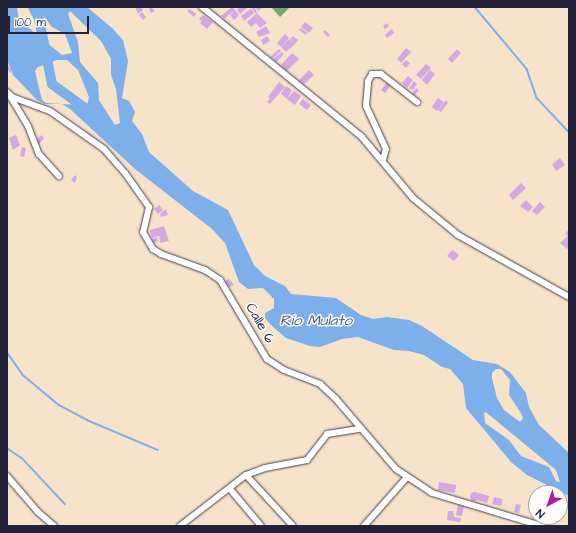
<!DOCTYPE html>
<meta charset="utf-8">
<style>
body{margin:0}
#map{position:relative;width:576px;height:533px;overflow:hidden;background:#f6e3ca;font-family:"Architects Daughter",sans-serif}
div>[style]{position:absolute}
.forest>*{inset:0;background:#73a966}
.water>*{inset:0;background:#7db0ea}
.stream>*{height:1.5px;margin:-0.75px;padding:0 0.75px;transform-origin:0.75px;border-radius:0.75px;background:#7db0ea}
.river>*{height:10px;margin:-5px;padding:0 5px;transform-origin:5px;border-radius:5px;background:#7db0ea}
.building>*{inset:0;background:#d4a8e5}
.round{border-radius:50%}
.roads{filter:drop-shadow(0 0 1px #423f50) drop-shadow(0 0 1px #423f50)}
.street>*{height:6px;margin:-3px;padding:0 3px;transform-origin:3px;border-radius:3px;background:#fff}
span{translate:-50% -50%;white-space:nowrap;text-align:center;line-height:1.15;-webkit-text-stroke:3px #fdfcf7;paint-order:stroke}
.street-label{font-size:14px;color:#22223b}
.water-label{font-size:15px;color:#465b81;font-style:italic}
.frame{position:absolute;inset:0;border:8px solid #22223b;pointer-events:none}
.north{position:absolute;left:528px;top:485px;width:40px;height:40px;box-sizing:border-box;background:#fdfcf7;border:1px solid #a5a5ac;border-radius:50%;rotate:221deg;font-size:11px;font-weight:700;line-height:16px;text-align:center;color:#22223b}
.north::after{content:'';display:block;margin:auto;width:14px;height:18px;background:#b5179e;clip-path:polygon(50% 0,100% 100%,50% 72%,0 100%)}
.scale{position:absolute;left:8px;top:16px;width:81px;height:18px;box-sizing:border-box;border:2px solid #22223b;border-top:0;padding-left:5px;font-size:12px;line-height:14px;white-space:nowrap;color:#22223b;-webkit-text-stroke:3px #fdfcf7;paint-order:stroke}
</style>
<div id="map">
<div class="forest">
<div style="clip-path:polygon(271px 7px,290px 7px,280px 17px)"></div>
</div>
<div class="water">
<div style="clip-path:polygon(evenodd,7px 7px,17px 7px,19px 20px,62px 55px,72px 53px,65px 34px,52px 27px,36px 7px,87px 7px,112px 28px,123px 40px,128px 61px,122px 98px,129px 101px,135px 112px,132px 121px,142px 134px,149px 152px,193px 191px,228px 210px,254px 265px,265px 276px,285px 286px,291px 294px,336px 298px,361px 315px,373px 319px,387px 317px,409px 320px,422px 326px,473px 360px,497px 364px,510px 372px,526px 393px,529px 407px,539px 425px,569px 453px,569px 496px,527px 475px,511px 462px,466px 408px,463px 384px,450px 369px,442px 367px,424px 355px,409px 351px,394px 350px,358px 337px,342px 339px,320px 347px,310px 346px,286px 338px,271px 325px,265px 318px,265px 313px,274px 308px,274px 299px,263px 288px,248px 289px,239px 282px,225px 243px,212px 229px,135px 169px,70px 109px,62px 104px,45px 104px,37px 100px,13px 75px,7px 60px,7px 7px,70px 11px,101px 41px,111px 59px,111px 75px,116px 89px,120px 123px,115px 125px,99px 100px,98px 83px,80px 62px,78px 42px,68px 14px,70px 11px,7px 7px,57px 60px,67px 60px,78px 70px,89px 97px,86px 109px,77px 105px,46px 103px,42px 100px,35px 71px,38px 67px,57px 60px,7px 7px,496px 369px,501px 369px,510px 380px,509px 395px,521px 413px,523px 418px,520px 422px,504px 410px,497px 398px,492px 378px,492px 373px,496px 369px,7px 7px,492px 409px,546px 452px,554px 464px,560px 482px,556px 481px,549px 467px,521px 456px,509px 440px,485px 423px,484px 413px,492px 409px)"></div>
</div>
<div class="stream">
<div style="left:475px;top:7px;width:81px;rotate:50deg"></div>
<div style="left:527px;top:69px;width:31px;rotate:71deg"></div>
<div style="left:537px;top:98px;width:47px;rotate:46.7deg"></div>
<div style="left:7px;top:352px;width:28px;rotate:55deg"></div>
<div style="left:23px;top:375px;width:47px;rotate:39.8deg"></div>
<div style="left:59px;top:405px;width:32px;rotate:28deg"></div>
<div style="left:87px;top:420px;width:77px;rotate:22.9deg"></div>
<div style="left:7px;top:448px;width:18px;rotate:34deg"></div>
<div style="left:22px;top:458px;width:63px;rotate:46.9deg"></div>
</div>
<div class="river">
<div style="left:33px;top:7px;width:13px;rotate:63deg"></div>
<div style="left:39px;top:19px;width:66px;rotate:78.7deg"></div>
<div style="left:52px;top:84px;width:56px;rotate:36.3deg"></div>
<div style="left:484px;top:397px;width:15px;rotate:62deg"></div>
<div style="left:491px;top:410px;width:101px;rotate:39.4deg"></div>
</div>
<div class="building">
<div style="clip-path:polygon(135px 7px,140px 7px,143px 10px,138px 14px)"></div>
<div style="clip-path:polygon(151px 7px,155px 11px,151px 13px,149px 9px)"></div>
<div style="clip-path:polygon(232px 7px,235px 10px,224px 19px,221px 16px)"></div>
<div style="clip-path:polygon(240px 7px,248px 7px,240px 14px,237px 10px)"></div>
<div style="clip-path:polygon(251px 7px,254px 7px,257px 12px,255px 13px)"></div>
<div style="clip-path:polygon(255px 7px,264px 7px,258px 11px)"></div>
<div style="clip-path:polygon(190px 9px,196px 14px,194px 17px,187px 11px)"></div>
<div style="clip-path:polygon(251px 9px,254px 13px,244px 21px,241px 16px)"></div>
<div style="clip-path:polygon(235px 10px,239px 15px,234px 20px,230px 15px)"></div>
<div style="clip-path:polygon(142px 12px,146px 17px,143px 20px,139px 15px)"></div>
<div style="clip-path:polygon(257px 13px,267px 23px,260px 28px,256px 23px,251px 27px,247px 22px)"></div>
<div style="clip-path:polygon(203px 15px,213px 22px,207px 29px,200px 23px,202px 21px,199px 19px)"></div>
<div style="clip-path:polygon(305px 22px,313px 28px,309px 33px,301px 27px)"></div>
<div style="clip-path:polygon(387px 23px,389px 26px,385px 29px,383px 26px)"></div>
<div style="clip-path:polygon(266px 26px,270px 33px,259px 37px,256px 32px)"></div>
<div style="clip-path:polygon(301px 28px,307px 33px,306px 35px,299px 30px)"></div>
<div style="clip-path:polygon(392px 29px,394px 33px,387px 38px,385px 35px)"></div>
<div style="clip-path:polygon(325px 30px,330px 35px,328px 37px,323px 32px)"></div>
<div style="clip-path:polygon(285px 34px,289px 38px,281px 47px,277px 43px)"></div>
<div style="clip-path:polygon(267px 36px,270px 41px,263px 45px,261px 40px)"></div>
<div style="clip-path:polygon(293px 36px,298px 40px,295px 44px,290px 39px)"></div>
<div style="clip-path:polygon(289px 39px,295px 44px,286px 52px,281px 47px)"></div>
<div style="clip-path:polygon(406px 48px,411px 52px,401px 63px,397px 59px)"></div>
<div style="clip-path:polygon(279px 49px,281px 51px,272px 59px,270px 57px)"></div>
<div style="clip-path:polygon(457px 49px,461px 53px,452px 63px,448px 59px)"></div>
<div style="clip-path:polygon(282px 52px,284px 54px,276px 62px,273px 59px)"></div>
<div style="clip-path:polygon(292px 53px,299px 59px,287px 71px,281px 65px)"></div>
<div style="clip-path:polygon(406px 60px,410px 63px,406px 68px,402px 64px)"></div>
<div style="clip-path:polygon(7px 64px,12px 71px,10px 73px,7px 69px)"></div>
<div style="clip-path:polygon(426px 64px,431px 68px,421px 79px,416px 75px)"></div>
<div style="clip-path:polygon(309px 70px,314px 75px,304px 84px,299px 80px)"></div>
<div style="clip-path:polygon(430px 70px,435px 74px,427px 85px,422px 80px)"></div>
<div style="clip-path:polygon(408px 76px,413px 80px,407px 88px,402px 83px)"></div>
<div style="clip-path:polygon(388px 81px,392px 84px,385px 93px,381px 90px)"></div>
<div style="clip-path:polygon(414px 81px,417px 84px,413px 90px,409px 88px)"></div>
<div style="clip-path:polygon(279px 82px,285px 87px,270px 104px,267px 102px,270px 98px,268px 97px)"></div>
<div style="clip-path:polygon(286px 86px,292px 90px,287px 99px,281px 94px)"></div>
<div style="clip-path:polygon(416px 88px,419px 90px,414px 96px,412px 94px)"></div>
<div style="clip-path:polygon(294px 91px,301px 96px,295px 105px,287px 99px)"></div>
<div style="clip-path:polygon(438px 98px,444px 102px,437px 111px,432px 107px)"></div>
<div style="clip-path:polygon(303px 99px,311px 105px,307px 110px,299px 104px)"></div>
<div style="clip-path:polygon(446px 100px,448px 103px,441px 112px,438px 110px)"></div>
<div style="clip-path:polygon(16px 135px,20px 145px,13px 150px,9px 138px)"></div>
<div style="clip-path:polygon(41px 135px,44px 138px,39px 144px,36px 141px)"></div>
<div style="clip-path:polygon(22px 147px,26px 148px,24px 157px,20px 156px)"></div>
<div style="clip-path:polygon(560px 158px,565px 165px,556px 171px,552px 164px)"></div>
<div style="clip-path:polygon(75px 175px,77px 177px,75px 183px,71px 180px)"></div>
<div style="clip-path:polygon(521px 183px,526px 188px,513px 200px,509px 195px)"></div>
<div style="clip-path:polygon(526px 200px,533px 207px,528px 212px,520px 206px)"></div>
<div style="clip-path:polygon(540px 202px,545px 207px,537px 215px,532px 211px)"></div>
<div style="clip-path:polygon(159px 205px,163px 210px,158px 214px,154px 209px)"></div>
<div style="clip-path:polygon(166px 209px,168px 215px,161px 217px,160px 214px)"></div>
<div style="clip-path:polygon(164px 226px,169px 241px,160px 243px,159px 236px,152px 238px,150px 230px)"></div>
<div style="clip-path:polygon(569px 230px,569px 247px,567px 249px,560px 243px,568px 236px,565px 233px)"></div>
<div style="clip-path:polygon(157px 237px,158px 241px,153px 243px,152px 239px)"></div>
<div style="clip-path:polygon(452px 250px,459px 255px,454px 261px,447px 256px)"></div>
<div style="clip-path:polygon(229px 279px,234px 285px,229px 287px,225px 281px)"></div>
<div style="clip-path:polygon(439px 482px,456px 485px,455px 493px,438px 490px)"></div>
<div class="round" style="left:469.5px;top:491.5px;width:9px;height:9px"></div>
<div style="clip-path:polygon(479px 493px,489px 496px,487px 503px,478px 500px)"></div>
<div style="clip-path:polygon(494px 497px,503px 499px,501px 506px,492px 504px)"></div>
<div style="clip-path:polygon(516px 504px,521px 505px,519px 513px,514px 512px)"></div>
<div style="clip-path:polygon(458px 505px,464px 506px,462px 516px,456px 515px)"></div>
<div style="clip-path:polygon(448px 511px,453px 511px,454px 517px,461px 518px,460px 522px,447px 520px)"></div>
</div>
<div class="roads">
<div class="street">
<div style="left:202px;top:7px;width:205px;rotate:39.1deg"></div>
<div style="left:361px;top:136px;width:81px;rotate:50deg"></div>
<div style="left:413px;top:198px;width:58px;rotate:39.4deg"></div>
<div style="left:458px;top:235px;width:127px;rotate:29.2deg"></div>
<div style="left:7px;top:92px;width:7px;rotate:45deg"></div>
<div style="left:12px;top:97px;width:40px;rotate:20.2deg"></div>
<div style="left:50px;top:111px;width:66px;rotate:35.1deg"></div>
<div style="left:104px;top:149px;width:32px;rotate:49deg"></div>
<div style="left:125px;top:173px;width:42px;rotate:54.8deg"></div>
<div style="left:149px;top:207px;width:26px;rotate:103deg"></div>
<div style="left:143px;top:232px;width:20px;rotate:60deg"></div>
<div style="left:153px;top:249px;width:9px;rotate:32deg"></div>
<div style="left:161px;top:254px;width:47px;rotate:20deg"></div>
<div style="left:205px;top:270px;width:18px;rotate:34deg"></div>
<div style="left:220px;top:280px;width:92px;rotate:59.3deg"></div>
<div style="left:267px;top:359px;width:20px;rotate:33deg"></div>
<div style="left:284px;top:370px;width:39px;rotate:21deg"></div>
<div style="left:320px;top:384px;width:22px;rotate:43deg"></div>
<div style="left:336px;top:399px;width:92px;rotate:49.4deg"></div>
<div style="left:396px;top:469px;width:43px;rotate:33.7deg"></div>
<div style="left:432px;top:493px;width:115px;rotate:16.7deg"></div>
<div style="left:10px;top:96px;width:35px;rotate:59deg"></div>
<div style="left:28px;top:126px;width:30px;rotate:69deg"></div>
<div style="left:39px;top:154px;width:30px;rotate:48deg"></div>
<div style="left:383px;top:160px;width:11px;rotate:-75deg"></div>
<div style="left:386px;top:149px;width:47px;rotate:-114.9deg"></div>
<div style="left:366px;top:106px;width:25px;rotate:-85deg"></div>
<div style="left:368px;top:81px;width:8px;rotate:-60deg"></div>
<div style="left:372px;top:74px;width:9px"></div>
<div style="left:381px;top:74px;width:46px;rotate:37.9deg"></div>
<div style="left:246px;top:475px;width:69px;rotate:47.3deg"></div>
<div style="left:7px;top:476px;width:48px;rotate:49.3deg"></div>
<div style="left:38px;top:512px;width:21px;rotate:41deg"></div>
<div style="left:230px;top:489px;width:48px;rotate:50deg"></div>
<div style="left:180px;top:526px;width:83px;rotate:-37.7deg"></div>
<div style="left:246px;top:475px;width:20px;rotate:-20deg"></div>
<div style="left:265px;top:468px;width:43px;rotate:-10.8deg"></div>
<div style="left:307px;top:460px;width:33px;rotate:-52deg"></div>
<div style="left:327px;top:434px;width:32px;rotate:-9deg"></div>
<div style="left:364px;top:526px;width:65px;rotate:-48.7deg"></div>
</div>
</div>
<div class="street-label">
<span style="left:260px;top:323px;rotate:60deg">Calle 6</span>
</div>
<div class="water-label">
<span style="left:316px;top:321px">Río Mulato</span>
</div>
<div class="frame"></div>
<div class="north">N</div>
<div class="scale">100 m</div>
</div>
